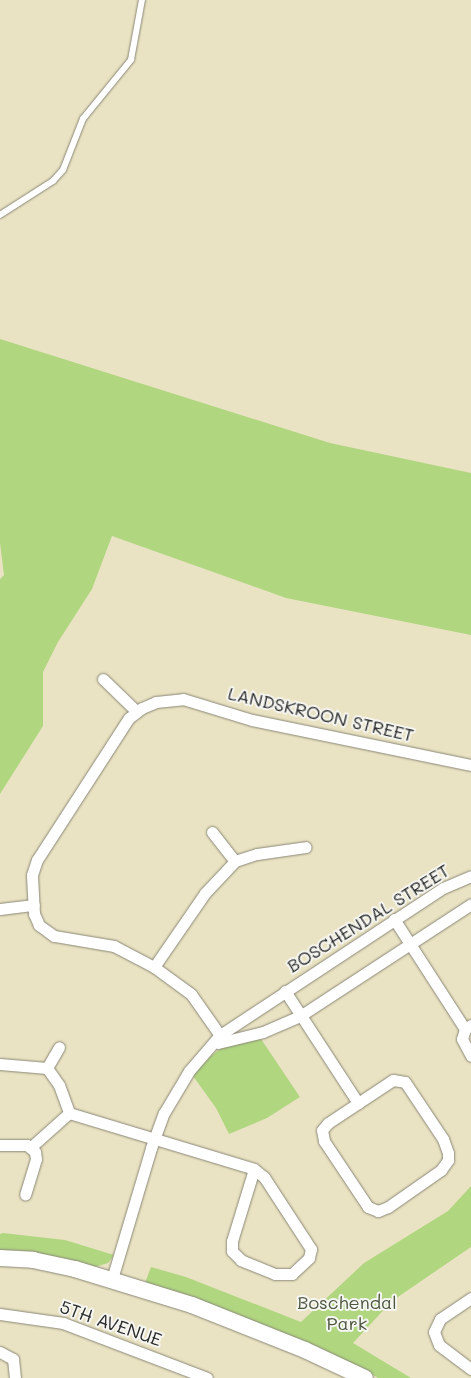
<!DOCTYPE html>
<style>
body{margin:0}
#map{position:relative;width:471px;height:1378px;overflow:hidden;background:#eae3c3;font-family:Mali,sans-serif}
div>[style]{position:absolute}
.green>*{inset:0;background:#b0d680}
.roads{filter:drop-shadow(0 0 1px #8a8777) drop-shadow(0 0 1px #8a8777)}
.lane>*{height:5.5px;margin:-2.75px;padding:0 2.75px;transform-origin:2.75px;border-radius:2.75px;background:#fff}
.street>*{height:11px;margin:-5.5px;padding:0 5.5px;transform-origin:5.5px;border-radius:5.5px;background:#fff}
.secondary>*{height:16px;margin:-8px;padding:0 8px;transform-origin:8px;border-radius:8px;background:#fff}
span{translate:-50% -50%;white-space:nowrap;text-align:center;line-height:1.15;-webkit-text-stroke:4px #f6f6f2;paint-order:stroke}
.street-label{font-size:18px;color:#2b2b2b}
.park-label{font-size:18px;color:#4c5640}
</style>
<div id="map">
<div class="green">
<div style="clip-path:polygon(0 339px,330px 443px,471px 473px,471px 635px,286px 598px,112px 536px,92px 589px,58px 642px,43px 672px,43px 726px,0 794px,0 579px,4px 575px,0 543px)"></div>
<div style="clip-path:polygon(259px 1036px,300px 1097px,267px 1118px,229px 1134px,216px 1108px,193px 1076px,207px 1059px,220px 1049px)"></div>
<div style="clip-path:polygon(471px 1186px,471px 1247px,392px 1301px,353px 1343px,411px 1378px,378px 1378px,363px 1369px,145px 1283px,151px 1267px,186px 1277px,301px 1322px,364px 1263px,448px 1211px)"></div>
<div style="clip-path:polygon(3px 1233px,65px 1240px,114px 1255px,108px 1263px,95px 1267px,0 1252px,0 1234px)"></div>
</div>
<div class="roads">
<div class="lane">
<div style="left:0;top:215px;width:63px;rotate:-32.7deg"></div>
<div style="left:53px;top:181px;width:15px;rotate:-48deg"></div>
<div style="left:63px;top:170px;width:55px;rotate:-68.6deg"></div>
<div style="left:83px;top:119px;width:76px;rotate:-50.9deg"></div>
<div style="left:131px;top:60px;width:61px;rotate:-79.6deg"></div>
</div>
<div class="street">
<div style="left:103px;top:679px;width:47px;rotate:44.1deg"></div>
<div style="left:212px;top:832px;width:37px;rotate:52deg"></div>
<div style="left:0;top:909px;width:34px;rotate:-7deg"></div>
<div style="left:394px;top:919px;width:131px;rotate:57.2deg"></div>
<div style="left:154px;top:967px;width:90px;rotate:-55.4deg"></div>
<div style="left:205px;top:893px;width:44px;rotate:-46.8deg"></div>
<div style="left:235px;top:861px;width:23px;rotate:-18deg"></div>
<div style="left:257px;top:854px;width:49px;rotate:-8.1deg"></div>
<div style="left:285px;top:991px;width:134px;rotate:56.9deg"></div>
<div style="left:471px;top:1025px;width:7px;rotate:146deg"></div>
<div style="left:465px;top:1029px;width:10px;rotate:107deg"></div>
<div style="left:462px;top:1039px;width:19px;rotate:62deg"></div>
<div style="left:224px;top:1041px;width:57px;rotate:-125.1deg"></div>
<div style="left:191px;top:994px;width:46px;rotate:-143.9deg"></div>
<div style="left:154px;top:967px;width:45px;rotate:-152.3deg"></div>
<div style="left:114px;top:946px;width:61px;rotate:-170.5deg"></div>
<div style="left:54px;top:936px;width:19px;rotate:-144deg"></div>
<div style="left:39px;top:925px;width:12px;rotate:-114deg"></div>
<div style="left:34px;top:914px;width:39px;rotate:-93deg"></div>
<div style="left:32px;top:875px;width:16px;rotate:-72deg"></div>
<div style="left:37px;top:860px;width:169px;rotate:-57.1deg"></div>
<div style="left:129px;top:718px;width:16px;rotate:-38deg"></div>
<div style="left:142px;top:708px;width:15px;rotate:-23deg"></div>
<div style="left:156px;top:702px;width:27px;rotate:-6deg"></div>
<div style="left:183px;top:699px;width:72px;rotate:16.9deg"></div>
<div style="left:252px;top:720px;width:224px;rotate:11.6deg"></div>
<div style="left:218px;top:1043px;width:46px;rotate:-13.7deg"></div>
<div style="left:263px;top:1032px;width:40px;rotate:-23.4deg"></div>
<div style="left:300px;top:1016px;width:204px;rotate:-33.2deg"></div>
<div style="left:0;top:1064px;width:47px;rotate:4.9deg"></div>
<div style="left:47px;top:1068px;width:21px;rotate:55deg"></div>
<div style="left:59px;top:1085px;width:30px;rotate:70deg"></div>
<div style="left:47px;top:1068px;width:24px;rotate:-60deg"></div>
<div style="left:393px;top:1080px;width:12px;rotate:9deg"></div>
<div style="left:405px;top:1082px;width:69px;rotate:56.3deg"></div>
<div style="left:443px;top:1139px;width:15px;rotate:70deg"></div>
<div style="left:448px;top:1153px;width:7px;rotate:90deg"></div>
<div style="left:448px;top:1160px;width:12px;rotate:125deg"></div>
<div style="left:441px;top:1170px;width:65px;rotate:145.1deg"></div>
<div style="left:388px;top:1207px;width:11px;rotate:158deg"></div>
<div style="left:378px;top:1211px;width:11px;rotate:-158deg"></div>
<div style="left:368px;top:1207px;width:79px;rotate:-123.7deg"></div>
<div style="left:324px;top:1141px;width:11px;rotate:-100deg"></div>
<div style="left:322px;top:1130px;width:9px;rotate:-49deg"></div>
<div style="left:328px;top:1123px;width:78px;rotate:-33.5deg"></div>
<div style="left:69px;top:1113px;width:193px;rotate:16.8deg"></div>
<div style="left:0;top:1145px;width:27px"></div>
<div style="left:27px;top:1145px;width:11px;rotate:41deg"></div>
<div style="left:35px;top:1152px;width:7px;rotate:82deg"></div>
<div style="left:36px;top:1159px;width:37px;rotate:107deg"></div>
<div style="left:31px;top:1147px;width:51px;rotate:-41.8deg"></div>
<div style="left:254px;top:1169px;width:13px;rotate:39deg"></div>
<div style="left:264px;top:1177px;width:86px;rotate:56.9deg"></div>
<div style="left:311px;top:1249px;width:9px;rotate:103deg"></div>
<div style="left:309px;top:1258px;width:23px;rotate:137deg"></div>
<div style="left:292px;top:1274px;width:17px;rotate:180deg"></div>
<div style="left:275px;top:1274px;width:37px;rotate:-158deg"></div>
<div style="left:241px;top:1260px;width:13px;rotate:-135deg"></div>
<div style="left:232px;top:1251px;width:10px;rotate:-90deg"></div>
<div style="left:232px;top:1241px;width:75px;rotate:-73deg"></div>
<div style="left:112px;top:1279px;width:137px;rotate:-73.4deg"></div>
<div style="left:151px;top:1148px;width:37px;rotate:-70deg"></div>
<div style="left:164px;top:1113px;width:49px;rotate:-59.2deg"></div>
<div style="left:189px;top:1071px;width:48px;rotate:-49.3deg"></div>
<div style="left:220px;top:1035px;width:267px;rotate:-33.4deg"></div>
<div style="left:443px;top:888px;width:30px;rotate:-23deg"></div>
<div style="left:471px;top:1298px;width:37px;rotate:146deg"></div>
<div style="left:440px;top:1319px;width:14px;rotate:115deg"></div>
<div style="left:434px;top:1332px;width:14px;rotate:69deg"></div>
<div style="left:439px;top:1345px;width:40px;rotate:37deg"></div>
<div style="left:0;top:1314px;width:64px;rotate:8.1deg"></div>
<div style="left:63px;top:1323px;width:154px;rotate:20.9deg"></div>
<div style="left:0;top:1352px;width:15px;rotate:28deg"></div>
<div style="left:13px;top:1359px;width:19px;rotate:84deg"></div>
</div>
<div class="secondary">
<div style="left:0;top:1258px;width:33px;rotate:3deg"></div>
<div style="left:33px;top:1260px;width:43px;rotate:12.1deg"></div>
<div style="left:75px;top:1269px;width:122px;rotate:17.1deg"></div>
<div style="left:192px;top:1305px;width:122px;rotate:21.7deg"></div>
<div style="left:305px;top:1350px;width:66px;rotate:25deg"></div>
</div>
</div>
<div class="street-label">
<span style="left:321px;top:714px;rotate:13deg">LANDSKROON STREET</span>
<span style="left:368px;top:918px;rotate:-32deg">BOSCHENDAL STREET</span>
<span style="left:111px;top:1323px;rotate:19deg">5TH AVENUE</span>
</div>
<div class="park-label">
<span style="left:347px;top:1313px">Boschendal<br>Park</span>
</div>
</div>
